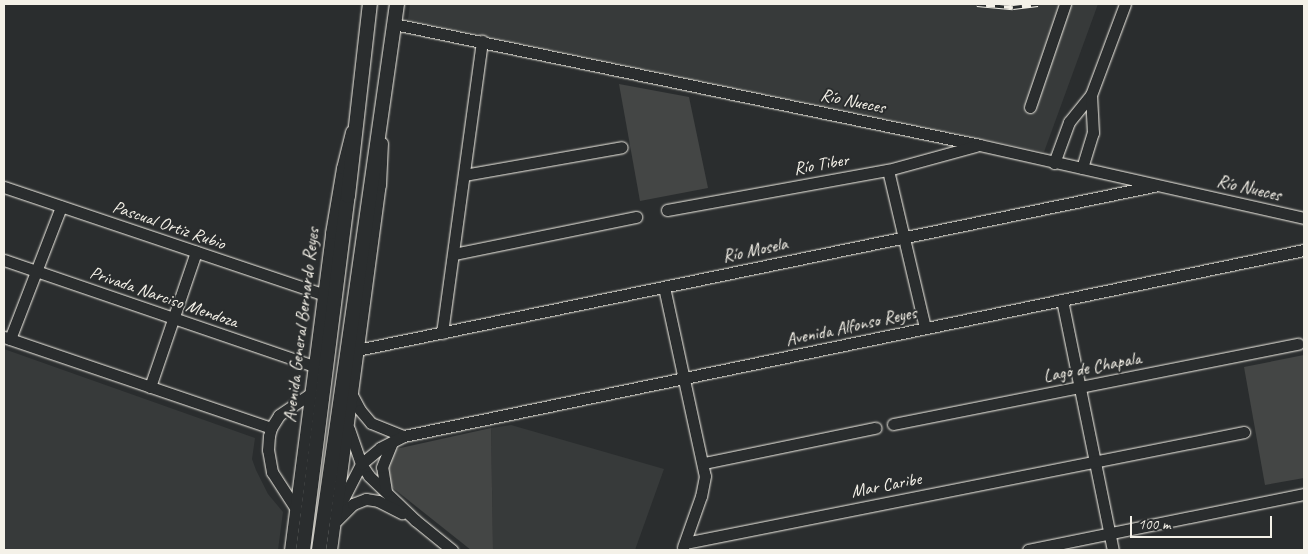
<!DOCTYPE html>
<meta charset="utf-8">
<style>
body{margin:0}
#map{position:relative;width:1308px;height:554px;overflow:hidden;background:#2a2d2e;font-family:Caveat,sans-serif}
div>[style]{position:absolute}
.built>*{inset:0;background:#373a3a}
.green>*{inset:0;background:#444645}
.roads{filter:drop-shadow(0 0 1px #f4f1e8) drop-shadow(0 0 1px #f4f1e8)}
.minor>*{height:11px;margin:-5.5px;padding:0 5.5px;transform-origin:5.5px;border-radius:5.5px;background:#2a2d2e}
.major>*{height:14px;margin:-7px;padding:0 7px;transform-origin:7px;border-radius:7px;background:#2a2d2e}
.rail>*{height:5px;margin-top:-2.5px;transform-origin:0;background:repeating-linear-gradient(90deg,#2a2d2e 0 9px,#f4f1e8 0 18px);box-sizing:border-box;border-block:1px solid #f4f1e8}
span{translate:-50% -50%;white-space:nowrap;text-align:center;line-height:1.15;-webkit-text-stroke:4px #2a2d2e;paint-order:stroke}
.street-label{font-size:18px;color:#f4f1e8}
.frame{position:absolute;inset:0;border:5px solid #f4f1e8;pointer-events:none}
.scale{position:absolute;left:1130px;top:516px;width:142px;height:22px;box-sizing:border-box;border:2px solid #f4f1e8;border-top:0;padding-left:6px;font-size:15px;line-height:18px;white-space:nowrap;color:#f4f1e8;-webkit-text-stroke:4px #2a2d2e;paint-order:stroke}
</style>
<div id="map">
<div class="built">
<div style="clip-path:polygon(410px 4px,1098px 4px,1044px 152px,408px 20px)"></div>
<div style="clip-path:polygon(4px 349px,255px 438px,252px 459px,256px 470px,268px 494px,283px 512px,278px 550px,4px 550px)"></div>
<div style="clip-path:polygon(511px 425px,664px 469px,635px 550px,493px 550px,491px 428px)"></div>
</div>
<div class="green">
<div style="clip-path:polygon(619px 84px,689px 97px,708px 188px,640px 201px)"></div>
<div style="clip-path:polygon(1304px 355px,1304px 478px,1265px 485px,1244px 367px)"></div>
<div style="clip-path:polygon(491px 428px,493px 550px,471px 550px,393px 488px,388px 481px,388px 457px,396px 449px)"></div>
</div>
<div class="roads">
<div class="minor">
<div style="left:394px;top:24px;width:598px;rotate:11.67deg"></div>
<div style="left:980px;top:145px;width:332px;rotate:12.7deg"></div>
<div style="left:1030px;top:107px;width:109px;rotate:-71.2deg"></div>
<div style="left:1054px;top:163px;width:44px;rotate:-69.9deg"></div>
<div style="left:1069px;top:122px;width:35px;rotate:-51deg"></div>
<div style="left:1091px;top:95px;width:97px;rotate:-69.5deg"></div>
<div style="left:1082px;top:168px;width:37px;rotate:-73deg"></div>
<div style="left:1093px;top:133px;width:38px;rotate:-93deg"></div>
<div style="left:888px;top:170px;width:162px;rotate:76.8deg"></div>
<div style="left:464px;top:175px;width:160px;rotate:-10deg"></div>
<div style="left:4px;top:187px;width:338px;rotate:18.6deg"></div>
<div style="left:667px;top:210px;width:225px;rotate:-10.3deg"></div>
<div style="left:888px;top:170px;width:91px;rotate:-15.3deg"></div>
<div style="left:454px;top:254px;width:186px;rotate:-11.5deg"></div>
<div style="left:4px;top:260px;width:327px;rotate:18.9deg"></div>
<div style="left:664px;top:287px;width:193px;rotate:77.8deg"></div>
<div style="left:705px;top:476px;width:20px;rotate:101deg"></div>
<div style="left:701px;top:496px;width:54px;rotate:109.4deg"></div>
<div style="left:1062px;top:300px;width:255px;rotate:78.5deg"></div>
<div style="left:442px;top:333px;width:295px;rotate:-82.2deg"></div>
<div style="left:4px;top:337px;width:282px;rotate:18.8deg"></div>
<div style="left:10px;top:339px;width:142px;rotate:-68.9deg"></div>
<div style="left:357px;top:350px;width:814px;rotate:-11.63deg"></div>
<div style="left:150px;top:387px;width:143px;rotate:-71.2deg"></div>
<div style="left:351px;top:393px;width:19px;rotate:62deg"></div>
<div style="left:360px;top:410px;width:17px;rotate:50deg"></div>
<div style="left:371px;top:423px;width:35px;rotate:22deg"></div>
<div style="left:893px;top:424px;width:413px;rotate:-11.2deg"></div>
<div style="left:349px;top:429px;width:37px;rotate:71deg"></div>
<div style="left:361px;top:464px;width:14px;rotate:56deg"></div>
<div style="left:369px;top:476px;width:64px;rotate:43.7deg"></div>
<div style="left:415px;top:520px;width:48px;rotate:39deg"></div>
<div style="left:704px;top:463px;width:175px;rotate:-11.6deg"></div>
<div style="left:386px;top:491px;width:24px;rotate:-99deg"></div>
<div style="left:382px;top:467px;width:27px;rotate:-68deg"></div>
<div style="left:296px;top:509px;width:44px;rotate:-123deg"></div>
<div style="left:272px;top:472px;width:22px;rotate:-100deg"></div>
<div style="left:268px;top:450px;width:14px;rotate:-86deg"></div>
<div style="left:269px;top:436px;width:8px;rotate:-76deg"></div>
<div style="left:271px;top:428px;width:15px;rotate:-58deg"></div>
<div style="left:279px;top:415px;width:37px;rotate:-34deg"></div>
<div style="left:335px;top:515px;width:57px;rotate:-63deg"></div>
<div style="left:361px;top:464px;width:25px;rotate:-40deg"></div>
<div style="left:380px;top:448px;width:27px;rotate:-27deg"></div>
<div style="left:404px;top:436px;width:919px;rotate:-11.68deg"></div>
<div style="left:337px;top:520px;width:23px;rotate:-45deg"></div>
<div style="left:353px;top:504px;width:14px;rotate:-21deg"></div>
<div style="left:366px;top:499px;width:12px;rotate:9deg"></div>
<div style="left:378px;top:501px;width:27px;rotate:27deg"></div>
<div style="left:685px;top:543px;width:570px;rotate:-11.23deg"></div>
<div style="left:290px;top:550px;width:320px;rotate:-82.6deg"></div>
<div style="left:331px;top:233px;width:66px;rotate:-80.4deg"></div>
<div style="left:342px;top:168px;width:38px;rotate:-76deg"></div>
<div style="left:331px;top:550px;width:368px;rotate:-82.4deg"></div>
<div style="left:380px;top:185px;width:42px;rotate:-87.3deg"></div>
<div style="left:1028px;top:550px;width:282px;rotate:-11.5deg"></div>
</div>
<div class="major">
<div style="left:303px;top:550px;width:357px;rotate:-82.8deg"></div>
<div style="left:348px;top:196px;width:193px;rotate:-83.5deg"></div>
<div style="left:319px;top:550px;width:552px;rotate:-81.87deg"></div>
</div>
</div>
<div class="rail">
<div style="left:977px;top:4px;width:36px;rotate:5deg"></div>
<div style="left:1013px;top:7px;width:25px;rotate:-7deg"></div>
</div>
<div class="street-label">
<span style="left:853px;top:101px;rotate:12deg">Río Nueces</span>
<span style="left:821px;top:164px;rotate:-10deg">Río Tiber</span>
<span style="left:1249px;top:188px;rotate:13deg">Río Nueces</span>
<span style="left:169px;top:225px;rotate:19deg">Pascual Ortiz Rubio</span>
<span style="left:755px;top:250px;rotate:-12deg">Río Mosela</span>
<span style="left:164px;top:297px;rotate:19deg">Privada Narciso Mendoza</span>
<span style="left:301px;top:325px;rotate:-83deg">Avenida General Bernardo Reyes</span>
<span style="left:851px;top:326px;rotate:-12deg">Avenida Alfonso Reyes</span>
<span style="left:1092px;top:367px;rotate:-11deg">Lago de Chapala</span>
<span style="left:886px;top:485px;rotate:-11deg">Mar Caribe</span>
</div>
<div class="frame"></div>
<div class="scale">100 m</div>
</div>
